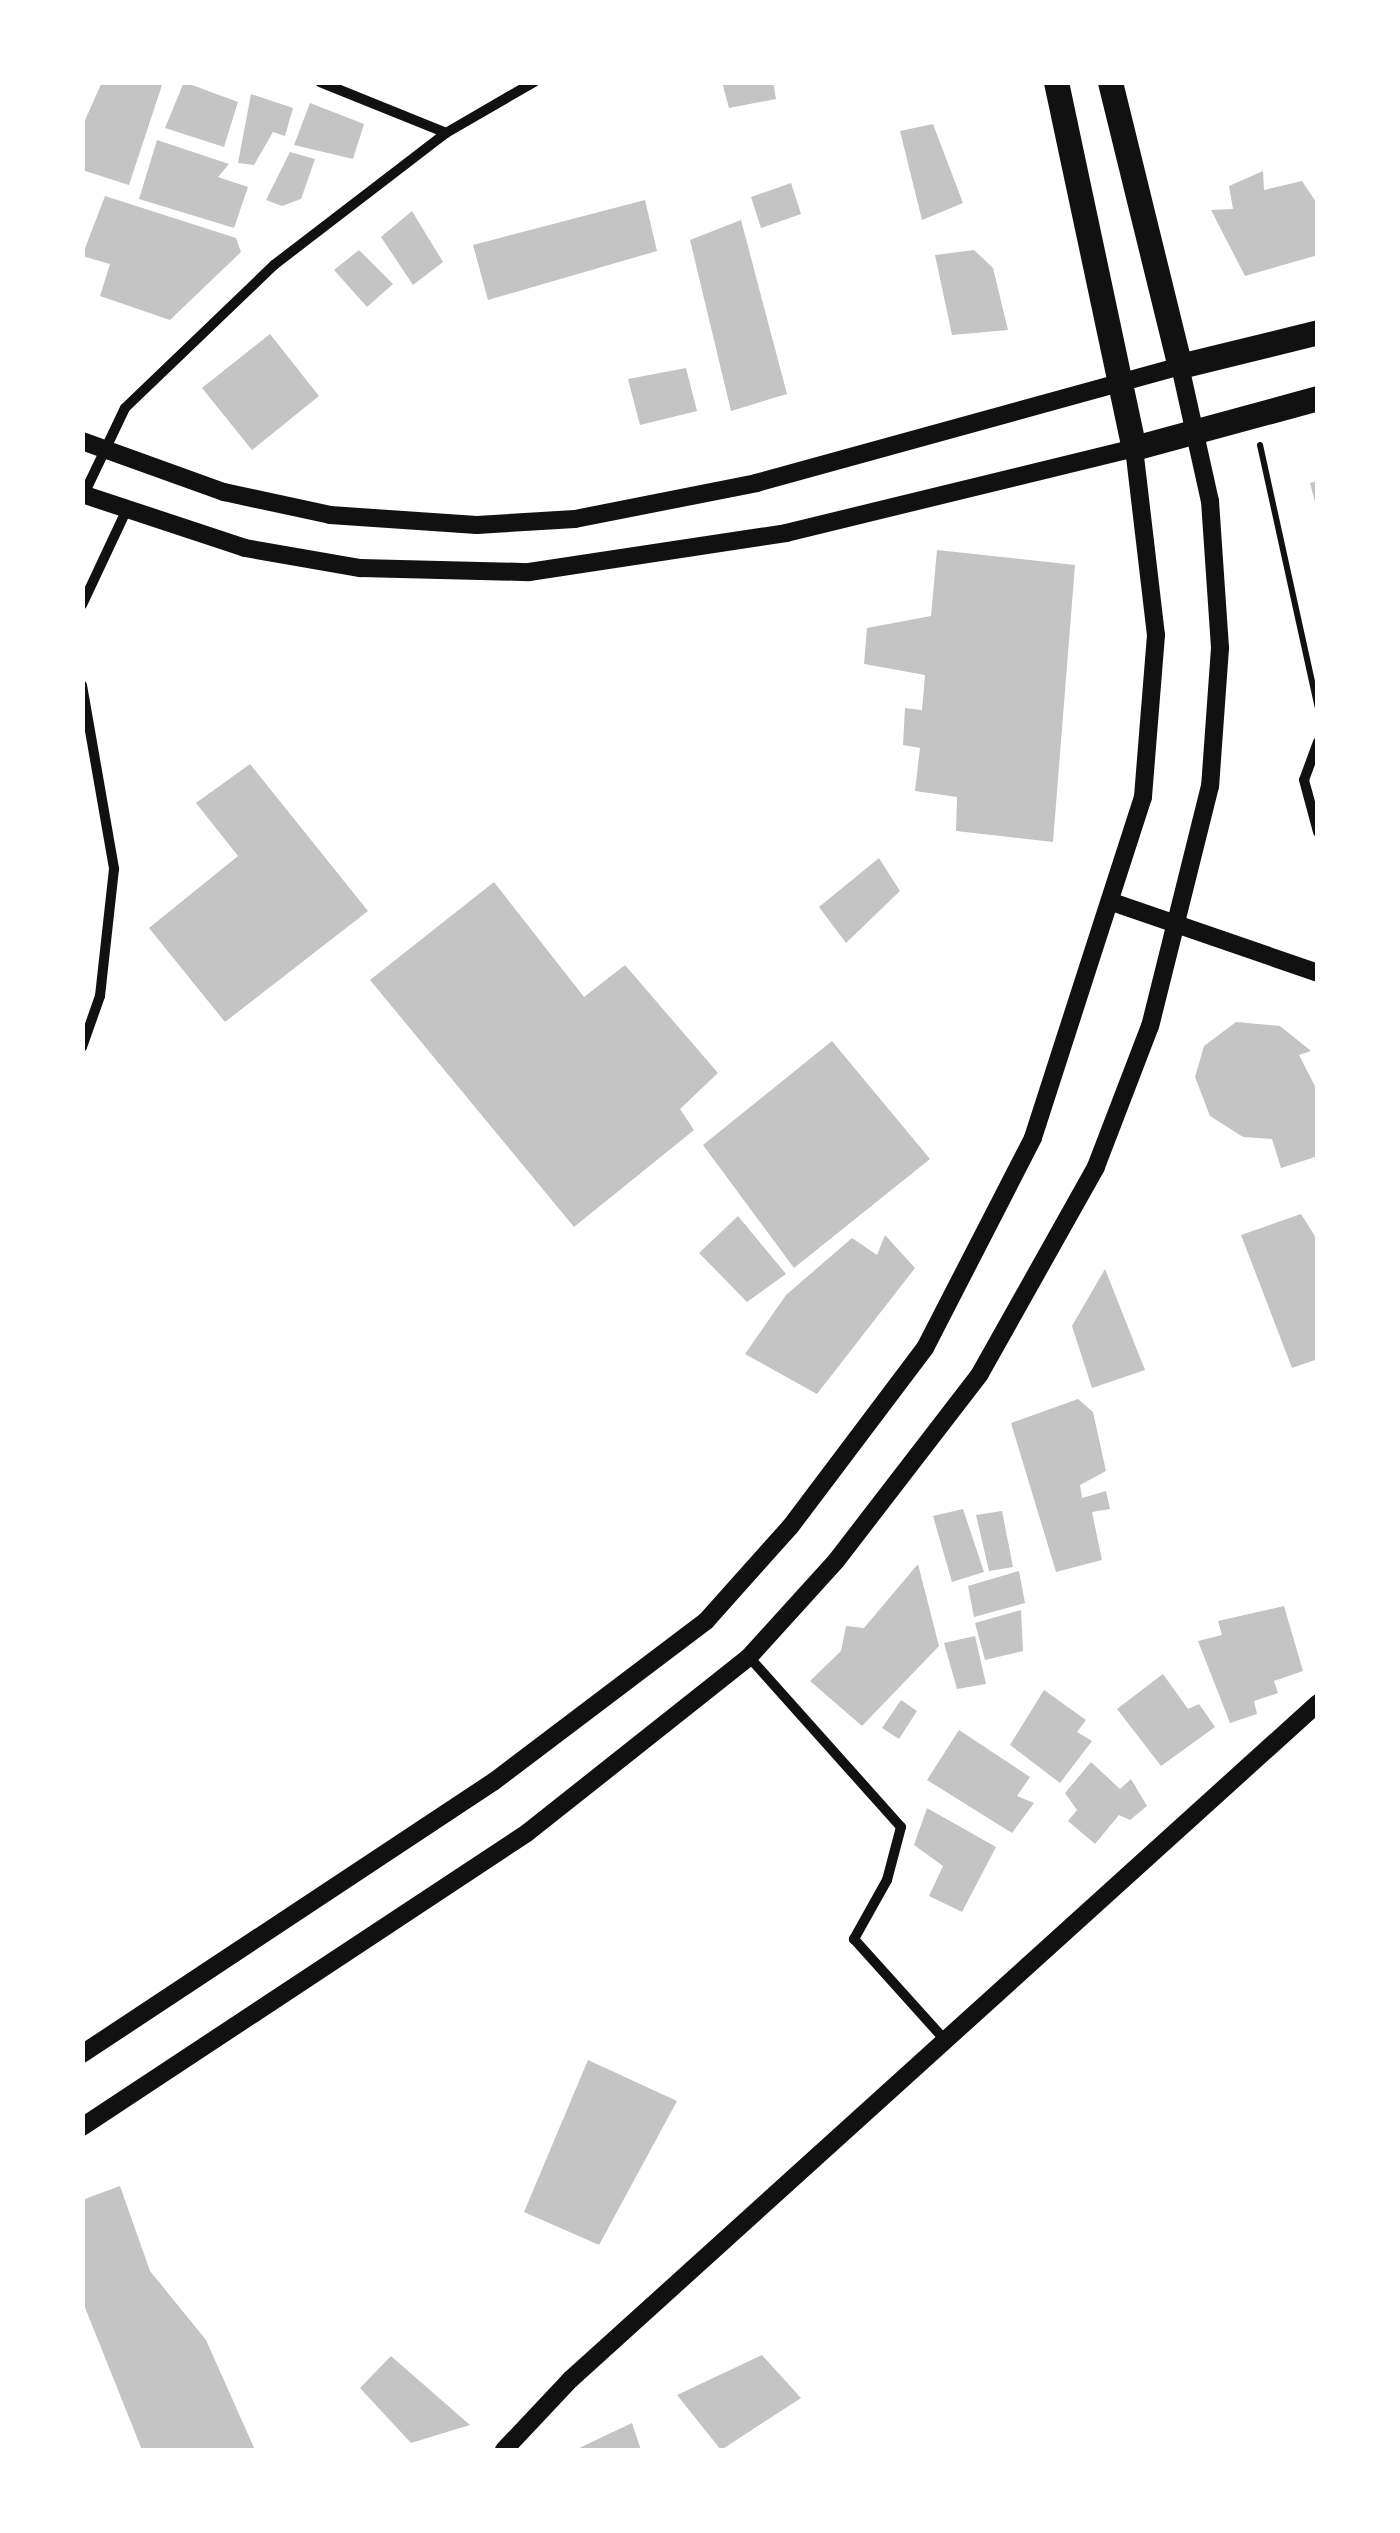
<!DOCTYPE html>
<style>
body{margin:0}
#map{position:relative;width:1400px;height:2533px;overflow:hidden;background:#fff;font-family:"Sofia Sans Condensed",sans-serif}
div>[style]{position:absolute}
.building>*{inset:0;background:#c4c4c4}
.path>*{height:6px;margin:-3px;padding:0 3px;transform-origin:3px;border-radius:3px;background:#111}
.minor>*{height:10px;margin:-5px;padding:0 5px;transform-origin:5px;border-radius:5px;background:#111}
.tertiary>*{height:18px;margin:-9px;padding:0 9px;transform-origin:9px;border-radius:9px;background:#111}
.primary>*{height:25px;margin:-12.5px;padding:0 12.5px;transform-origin:12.5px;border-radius:12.5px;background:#111}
span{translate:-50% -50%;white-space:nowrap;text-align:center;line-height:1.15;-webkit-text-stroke:8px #fff;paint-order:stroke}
.frame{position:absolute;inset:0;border:85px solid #fff;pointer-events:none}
</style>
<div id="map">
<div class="building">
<div style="clip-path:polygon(102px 82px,163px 82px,129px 185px,82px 170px,82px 127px)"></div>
<div style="clip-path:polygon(184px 82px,238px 102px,224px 147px,165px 128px)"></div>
<div style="clip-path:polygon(722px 82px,773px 82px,776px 99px,729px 108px)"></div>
<div style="clip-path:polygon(251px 94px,293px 108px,285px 136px,273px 132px,254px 165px,238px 163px)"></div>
<div style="clip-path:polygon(310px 103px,364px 124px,353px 159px,294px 145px)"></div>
<div style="clip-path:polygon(933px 124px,963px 203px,922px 220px,900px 131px)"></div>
<div style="clip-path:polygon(157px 140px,229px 164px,218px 177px,248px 187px,234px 228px,139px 199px)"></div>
<div style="clip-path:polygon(290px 152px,315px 159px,301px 199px,282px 206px,266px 200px)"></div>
<div style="clip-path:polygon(1263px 171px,1264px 190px,1302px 181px,1318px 205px,1318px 255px,1245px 276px,1211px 210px,1233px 209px,1229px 186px)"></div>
<div style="clip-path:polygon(791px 183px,801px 214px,761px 228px,751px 197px)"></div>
<div style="clip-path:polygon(105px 196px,236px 238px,241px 252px,170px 320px,100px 296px,110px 264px,82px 256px)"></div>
<div style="clip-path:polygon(645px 200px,657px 251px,488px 300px,473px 245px)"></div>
<div style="clip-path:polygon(412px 211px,443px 262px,413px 285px,381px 237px)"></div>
<div style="clip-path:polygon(741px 220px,787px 394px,731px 411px,690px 240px)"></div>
<div style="clip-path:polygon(359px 250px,393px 284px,367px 307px,334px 270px)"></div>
<div style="clip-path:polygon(974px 250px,993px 268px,1008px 330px,952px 335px,935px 255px)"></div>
<div style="clip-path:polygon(270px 334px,319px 396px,252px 450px,202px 388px)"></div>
<div style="clip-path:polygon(686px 368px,697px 411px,640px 425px,628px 379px)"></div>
<div style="clip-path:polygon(1318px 481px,1318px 506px,1316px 506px,1310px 483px)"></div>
<div style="clip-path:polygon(937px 550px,1075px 565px,1053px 842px,956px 831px,957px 797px,915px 791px,920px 748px,903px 745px,905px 708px,922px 710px,925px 675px,864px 664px,867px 628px,931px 616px)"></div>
<div style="clip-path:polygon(250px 764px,368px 911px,225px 1022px,149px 928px,238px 856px,196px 803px)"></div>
<div style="clip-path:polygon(879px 858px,900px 891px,846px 943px,819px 907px)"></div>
<div style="clip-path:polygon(494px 882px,584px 997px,625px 965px,718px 1073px,680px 1109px,694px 1130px,574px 1227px,370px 980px)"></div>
<div style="clip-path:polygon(1236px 1022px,1280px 1026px,1311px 1051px,1299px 1055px,1318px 1092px,1318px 1156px,1281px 1168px,1272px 1139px,1243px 1137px,1210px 1116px,1195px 1077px,1204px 1046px)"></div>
<div style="clip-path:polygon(832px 1041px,930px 1159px,794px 1268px,703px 1145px)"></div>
<div style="clip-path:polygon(1301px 1214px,1318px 1241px,1318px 1359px,1292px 1368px,1241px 1235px)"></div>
<div style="clip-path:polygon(738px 1216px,786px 1274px,747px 1302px,699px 1253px)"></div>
<div style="clip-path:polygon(885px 1235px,915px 1268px,817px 1394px,745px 1354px,786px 1295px,852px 1238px,877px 1255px)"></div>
<div style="clip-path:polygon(1105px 1269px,1145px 1370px,1092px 1388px,1072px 1326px)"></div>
<div style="clip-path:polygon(1078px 1399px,1093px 1412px,1106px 1471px,1080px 1485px,1082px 1498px,1106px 1491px,1110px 1509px,1092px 1512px,1102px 1560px,1056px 1572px,1011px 1423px)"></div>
<div style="clip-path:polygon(963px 1509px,984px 1572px,952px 1582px,933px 1516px)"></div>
<div style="clip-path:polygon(1002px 1511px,1013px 1567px,989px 1571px,976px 1515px)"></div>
<div style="clip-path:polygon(918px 1564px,939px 1646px,862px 1726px,810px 1681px,841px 1651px,846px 1626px,864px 1628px)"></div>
<div style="clip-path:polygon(1019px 1571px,1025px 1603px,974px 1617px,968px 1586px)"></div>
<div style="clip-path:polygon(1284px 1606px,1303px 1671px,1274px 1681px,1278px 1693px,1254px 1701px,1257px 1714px,1230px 1723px,1198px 1641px,1222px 1635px,1218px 1621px)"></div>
<div style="clip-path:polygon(1021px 1610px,1023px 1651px,985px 1660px,975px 1623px)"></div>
<div style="clip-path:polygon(975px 1636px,986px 1684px,957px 1689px,944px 1643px)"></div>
<div style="clip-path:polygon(1163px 1674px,1188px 1709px,1199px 1704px,1215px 1727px,1161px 1766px,1117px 1709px)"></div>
<div style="clip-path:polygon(1044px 1690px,1086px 1720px,1077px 1732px,1092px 1741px,1060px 1783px,1010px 1745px)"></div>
<div style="clip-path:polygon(901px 1700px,917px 1711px,899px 1739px,882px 1728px)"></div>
<div style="clip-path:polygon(959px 1730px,1030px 1777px,1017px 1796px,1034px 1803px,1012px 1833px,927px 1780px)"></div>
<div style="clip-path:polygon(1091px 1762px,1120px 1789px,1131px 1779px,1147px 1806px,1130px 1820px,1119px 1815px,1095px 1844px,1068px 1821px,1077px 1810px,1065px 1793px)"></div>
<div style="clip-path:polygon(927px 1808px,996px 1847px,962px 1912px,929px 1896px,943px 1866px,914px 1845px)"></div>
<div style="clip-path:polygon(588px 2060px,677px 2101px,599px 2245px,524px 2212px)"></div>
<div style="clip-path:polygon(120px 2186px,150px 2271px,206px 2340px,255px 2450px,142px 2450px,82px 2300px,82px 2200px)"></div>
<div style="clip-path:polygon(762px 2355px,801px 2398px,721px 2450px,677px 2395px)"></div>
<div style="clip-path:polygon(391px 2356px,470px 2425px,411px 2443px,360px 2388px)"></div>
<div style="clip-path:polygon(632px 2423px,641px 2450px,575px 2450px)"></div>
</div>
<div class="path">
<div style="left:1260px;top:445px;width:269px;rotate:77.6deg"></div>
</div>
<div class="minor">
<div style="left:320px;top:82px;width:136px;rotate:22deg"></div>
<div style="left:84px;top:494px;width:95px;rotate:-64.5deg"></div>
<div style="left:125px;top:408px;width:207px;rotate:-43.8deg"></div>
<div style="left:274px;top:265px;width:217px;rotate:-37.5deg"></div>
<div style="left:446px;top:133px;width:102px;rotate:-30.1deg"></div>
<div style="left:82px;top:605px;width:104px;rotate:-64.9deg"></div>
<div style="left:82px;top:685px;width:187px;rotate:80.1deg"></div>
<div style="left:114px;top:869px;width:128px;rotate:96.3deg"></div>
<div style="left:100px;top:996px;width:54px;rotate:109.4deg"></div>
<div style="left:1318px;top:742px;width:40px;rotate:110.2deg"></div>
<div style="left:1304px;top:780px;width:54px;rotate:74.9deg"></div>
<div style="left:749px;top:1657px;width:228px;rotate:48.2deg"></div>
<div style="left:901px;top:1827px;width:55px;rotate:104.8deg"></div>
<div style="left:887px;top:1880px;width:68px;rotate:119.2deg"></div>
<div style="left:854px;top:1939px;width:135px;rotate:48deg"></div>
</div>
<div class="tertiary">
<div style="left:82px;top:441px;width:151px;rotate:19.8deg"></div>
<div style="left:224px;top:492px;width:108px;rotate:12.2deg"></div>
<div style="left:330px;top:515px;width:147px;rotate:3.9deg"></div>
<div style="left:477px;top:525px;width:98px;rotate:-3.5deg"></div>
<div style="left:575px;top:519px;width:185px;rotate:-11.2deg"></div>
<div style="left:756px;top:483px;width:440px;rotate:-15.4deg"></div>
<div style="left:1180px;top:366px;width:138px;rotate:77.5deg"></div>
<div style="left:1210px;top:501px;width:147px;rotate:86.1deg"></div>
<div style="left:1220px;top:648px;width:138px;rotate:94.1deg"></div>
<div style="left:1210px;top:786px;width:247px;rotate:104deg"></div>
<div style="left:1150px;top:1026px;width:151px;rotate:111deg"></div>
<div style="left:1096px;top:1167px;width:237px;rotate:119.3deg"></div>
<div style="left:980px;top:1374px;width:236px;rotate:127.6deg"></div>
<div style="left:836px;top:1561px;width:130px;rotate:132.2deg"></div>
<div style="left:749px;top:1657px;width:283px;rotate:141.6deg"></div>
<div style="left:527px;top:1833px;width:533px;rotate:146.55deg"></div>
<div style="left:82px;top:494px;width:172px;rotate:18.3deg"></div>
<div style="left:245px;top:548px;width:117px;rotate:9.9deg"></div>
<div style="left:360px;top:568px;width:169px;rotate:1.4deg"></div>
<div style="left:529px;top:572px;width:260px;rotate:-8.6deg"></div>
<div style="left:786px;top:533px;width:358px;rotate:-13.7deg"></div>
<div style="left:1134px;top:448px;width:188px;rotate:83.3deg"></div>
<div style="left:1156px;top:635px;width:163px;rotate:94.6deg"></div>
<div style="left:1143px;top:797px;width:358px;rotate:107.9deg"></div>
<div style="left:1033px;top:1138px;width:236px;rotate:117.2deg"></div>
<div style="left:925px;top:1348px;width:224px;rotate:127deg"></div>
<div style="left:790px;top:1527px;width:126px;rotate:131.8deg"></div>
<div style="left:706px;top:1621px;width:267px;rotate:142.9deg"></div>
<div style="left:493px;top:1782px;width:493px;rotate:146.5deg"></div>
<div style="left:1112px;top:902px;width:218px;rotate:19deg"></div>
<div style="left:504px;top:2450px;width:98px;rotate:-46.7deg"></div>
<div style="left:571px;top:2379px;width:1007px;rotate:-42.14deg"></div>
</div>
<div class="primary">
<div style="left:1056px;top:82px;width:374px;rotate:78deg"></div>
<div style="left:1134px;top:448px;width:191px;rotate:-15.2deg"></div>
<div style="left:1110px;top:82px;width:292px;rotate:76.2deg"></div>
<div style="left:1180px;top:366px;width:142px;rotate:-13.8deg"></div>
</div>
<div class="frame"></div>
</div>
